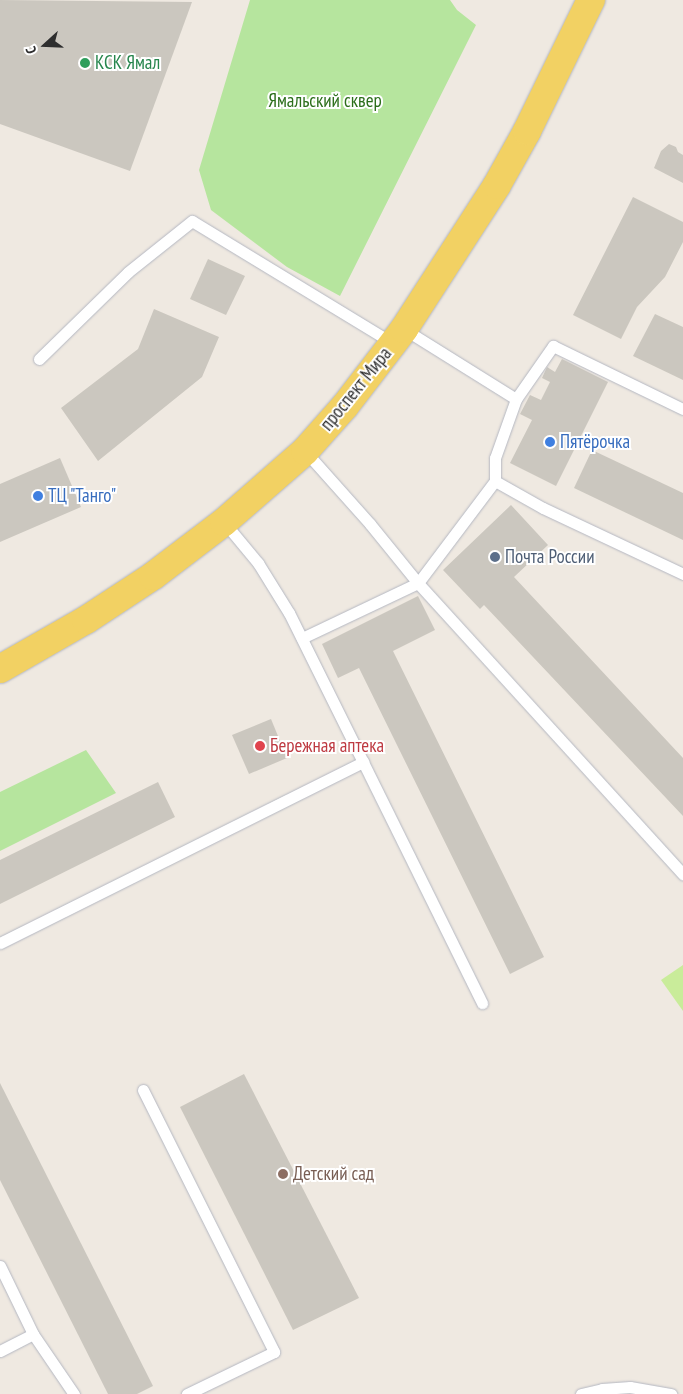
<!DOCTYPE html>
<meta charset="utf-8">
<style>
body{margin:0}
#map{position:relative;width:683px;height:1394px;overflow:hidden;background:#efe9e1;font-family:"PT Sans Narrow",sans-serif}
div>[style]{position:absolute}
.green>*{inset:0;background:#b6e59e}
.pitch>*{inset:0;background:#c9ec9a}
.building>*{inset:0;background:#cbc7bf}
.roads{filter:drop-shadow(0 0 1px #b4b7c1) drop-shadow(0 0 1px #b4b7c1)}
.service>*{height:11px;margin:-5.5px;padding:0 5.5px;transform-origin:5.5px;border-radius:5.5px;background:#fff}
.primary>*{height:28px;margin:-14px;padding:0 14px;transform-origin:14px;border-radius:14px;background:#f2d163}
.dots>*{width:14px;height:14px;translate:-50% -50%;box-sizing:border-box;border:2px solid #fff;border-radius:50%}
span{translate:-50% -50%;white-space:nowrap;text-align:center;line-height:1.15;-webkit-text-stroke:4px #fff;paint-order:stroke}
.leisure-label{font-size:19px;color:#27864d}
.left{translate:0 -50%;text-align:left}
.park-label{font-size:19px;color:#2c6e1b}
.street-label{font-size:19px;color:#2e2e2e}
.shop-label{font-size:19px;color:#366cbe}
.service-label{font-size:19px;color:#4e5e75}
.health-label{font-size:19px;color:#be3a42}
.education-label{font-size:19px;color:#785e54}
.north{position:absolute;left:20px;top:20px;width:50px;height:50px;-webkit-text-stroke:4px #fff;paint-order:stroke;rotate:250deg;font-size:14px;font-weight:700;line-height:20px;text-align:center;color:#2e2e2e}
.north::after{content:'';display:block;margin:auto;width:18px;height:22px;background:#2e2e2e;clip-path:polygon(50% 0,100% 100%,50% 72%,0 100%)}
</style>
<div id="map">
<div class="green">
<div style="clip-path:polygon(250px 0,450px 0,457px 10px,476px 25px,340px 296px,287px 267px,211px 210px,199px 170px)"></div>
<div style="clip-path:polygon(86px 750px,116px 793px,0 851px,0 792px)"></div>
</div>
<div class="pitch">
<div style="clip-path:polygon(683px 965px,683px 1011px,661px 980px)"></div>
</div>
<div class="building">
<div style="clip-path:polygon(0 0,192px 2px,130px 171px,0 124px)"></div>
<div style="clip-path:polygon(669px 144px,676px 147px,678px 152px,683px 155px,683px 183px,654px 168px,661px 151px)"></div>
<div style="clip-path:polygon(633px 197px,683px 222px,683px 242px,665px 277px,637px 307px,621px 339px,573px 315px)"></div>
<div style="clip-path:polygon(208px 259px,245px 276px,226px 315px,190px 299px)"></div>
<div style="clip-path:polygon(154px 309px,219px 337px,202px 377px,98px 461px,61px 408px,138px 349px)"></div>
<div style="clip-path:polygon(655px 314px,683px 327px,683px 380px,633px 356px)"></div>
<div style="clip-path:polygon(562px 359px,608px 382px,556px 486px,510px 463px,532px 420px,520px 414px,530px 395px,541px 400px,550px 382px,542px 378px,547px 367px,555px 372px)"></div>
<div style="clip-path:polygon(592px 450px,683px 493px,683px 540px,574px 488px)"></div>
<div style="clip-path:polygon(60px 458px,81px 507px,0 542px,0 484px)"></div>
<div style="clip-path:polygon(511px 505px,548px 545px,514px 577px,683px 758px,683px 816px,484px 605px,480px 609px,443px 570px)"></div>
<div style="clip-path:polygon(418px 596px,435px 630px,393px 651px,544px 957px,510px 974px,359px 668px,338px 678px,322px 644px)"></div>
<div style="clip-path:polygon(271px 719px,287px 758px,249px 774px,232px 735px)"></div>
<div style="clip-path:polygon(158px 782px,175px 817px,0 904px,0 860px)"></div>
<div style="clip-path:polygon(244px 1074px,359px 1298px,293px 1330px,180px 1107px)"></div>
<div style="clip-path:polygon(0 1083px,153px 1386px,137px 1394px,108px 1394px,0 1180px)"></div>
</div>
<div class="roads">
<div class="service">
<div style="left:404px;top:329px;width:132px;rotate:32deg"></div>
<div style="left:39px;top:359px;width:124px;rotate:-44.3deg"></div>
<div style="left:128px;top:272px;width:82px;rotate:-38.6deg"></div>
<div style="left:192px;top:221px;width:235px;rotate:31.3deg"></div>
<div style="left:305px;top:451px;width:98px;rotate:48.3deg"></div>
<div style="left:370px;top:524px;width:76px;rotate:50.9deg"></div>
<div style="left:418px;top:583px;width:394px;rotate:47.7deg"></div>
<div style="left:495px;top:481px;width:55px;rotate:29.4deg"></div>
<div style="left:543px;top:508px;width:155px;rotate:25.2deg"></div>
<div style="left:302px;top:638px;width:128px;rotate:-25.4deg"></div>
<div style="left:418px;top:583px;width:128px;rotate:-53deg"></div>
<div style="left:495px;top:481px;width:23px;rotate:-90deg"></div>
<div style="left:495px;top:458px;width:63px;rotate:-70.4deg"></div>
<div style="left:516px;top:399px;width:65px;rotate:-55.1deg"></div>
<div style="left:553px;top:346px;width:144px;rotate:25.9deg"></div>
<div style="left:363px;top:762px;width:269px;rotate:63.7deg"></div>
<div style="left:0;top:943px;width:406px;rotate:-26.5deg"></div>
<div style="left:363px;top:762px;width:166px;rotate:-116.4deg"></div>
<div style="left:289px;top:613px;width:59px;rotate:-121.8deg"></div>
<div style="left:258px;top:563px;width:53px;rotate:-129.7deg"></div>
<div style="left:143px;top:1090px;width:293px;rotate:63.4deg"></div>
<div style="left:274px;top:1352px;width:97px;rotate:154.2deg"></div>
<div style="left:0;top:1266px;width:76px;rotate:64.1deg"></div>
<div style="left:33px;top:1334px;width:73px;rotate:55.7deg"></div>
<div style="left:0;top:1351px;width:37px;rotate:-27deg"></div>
<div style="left:581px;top:1394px;width:22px;rotate:-13deg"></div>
<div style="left:602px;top:1389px;width:28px;rotate:-4deg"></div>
<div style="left:630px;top:1387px;width:42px;rotate:9.7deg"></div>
</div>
<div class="primary">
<div style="left:0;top:669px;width:99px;rotate:-29.7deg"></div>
<div style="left:86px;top:620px;width:80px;rotate:-33.3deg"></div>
<div style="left:153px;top:576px;width:89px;rotate:-37.3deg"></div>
<div style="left:224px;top:522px;width:108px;rotate:-41.2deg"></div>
<div style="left:305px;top:451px;width:60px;rotate:-48.4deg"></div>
<div style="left:345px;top:406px;width:97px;rotate:-52.5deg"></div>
<div style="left:404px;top:329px;width:171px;rotate:-57.1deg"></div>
<div style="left:497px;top:185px;width:62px;rotate:-60.9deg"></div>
<div style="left:527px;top:131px;width:146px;rotate:-64deg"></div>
</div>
</div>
<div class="dots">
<div style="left:85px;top:63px;background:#2e9e5b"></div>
<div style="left:550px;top:442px;background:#3f7fe0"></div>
<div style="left:38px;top:496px;background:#3f7fe0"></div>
<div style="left:495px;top:557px;background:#5c6f8a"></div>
<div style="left:260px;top:746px;background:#e0444e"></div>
<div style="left:283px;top:1174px;background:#8d6e63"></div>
</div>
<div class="leisure-label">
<span class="left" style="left:95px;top:63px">КСК Ямал</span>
</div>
<div class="park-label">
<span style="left:325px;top:101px">Ямальский сквер</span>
</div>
<div class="street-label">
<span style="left:356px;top:389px;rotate:-51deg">проспект Мира</span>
</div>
<div class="shop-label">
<span class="left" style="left:560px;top:442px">Пятёрочка</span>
<span class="left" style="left:48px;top:496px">ТЦ "Танго"</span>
</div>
<div class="service-label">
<span class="left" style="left:505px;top:557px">Почта России</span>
</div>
<div class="health-label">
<span class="left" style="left:270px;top:746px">Бережная аптека</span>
</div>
<div class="education-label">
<span class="left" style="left:293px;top:1174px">Детский сад</span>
</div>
<div class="north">С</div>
</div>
